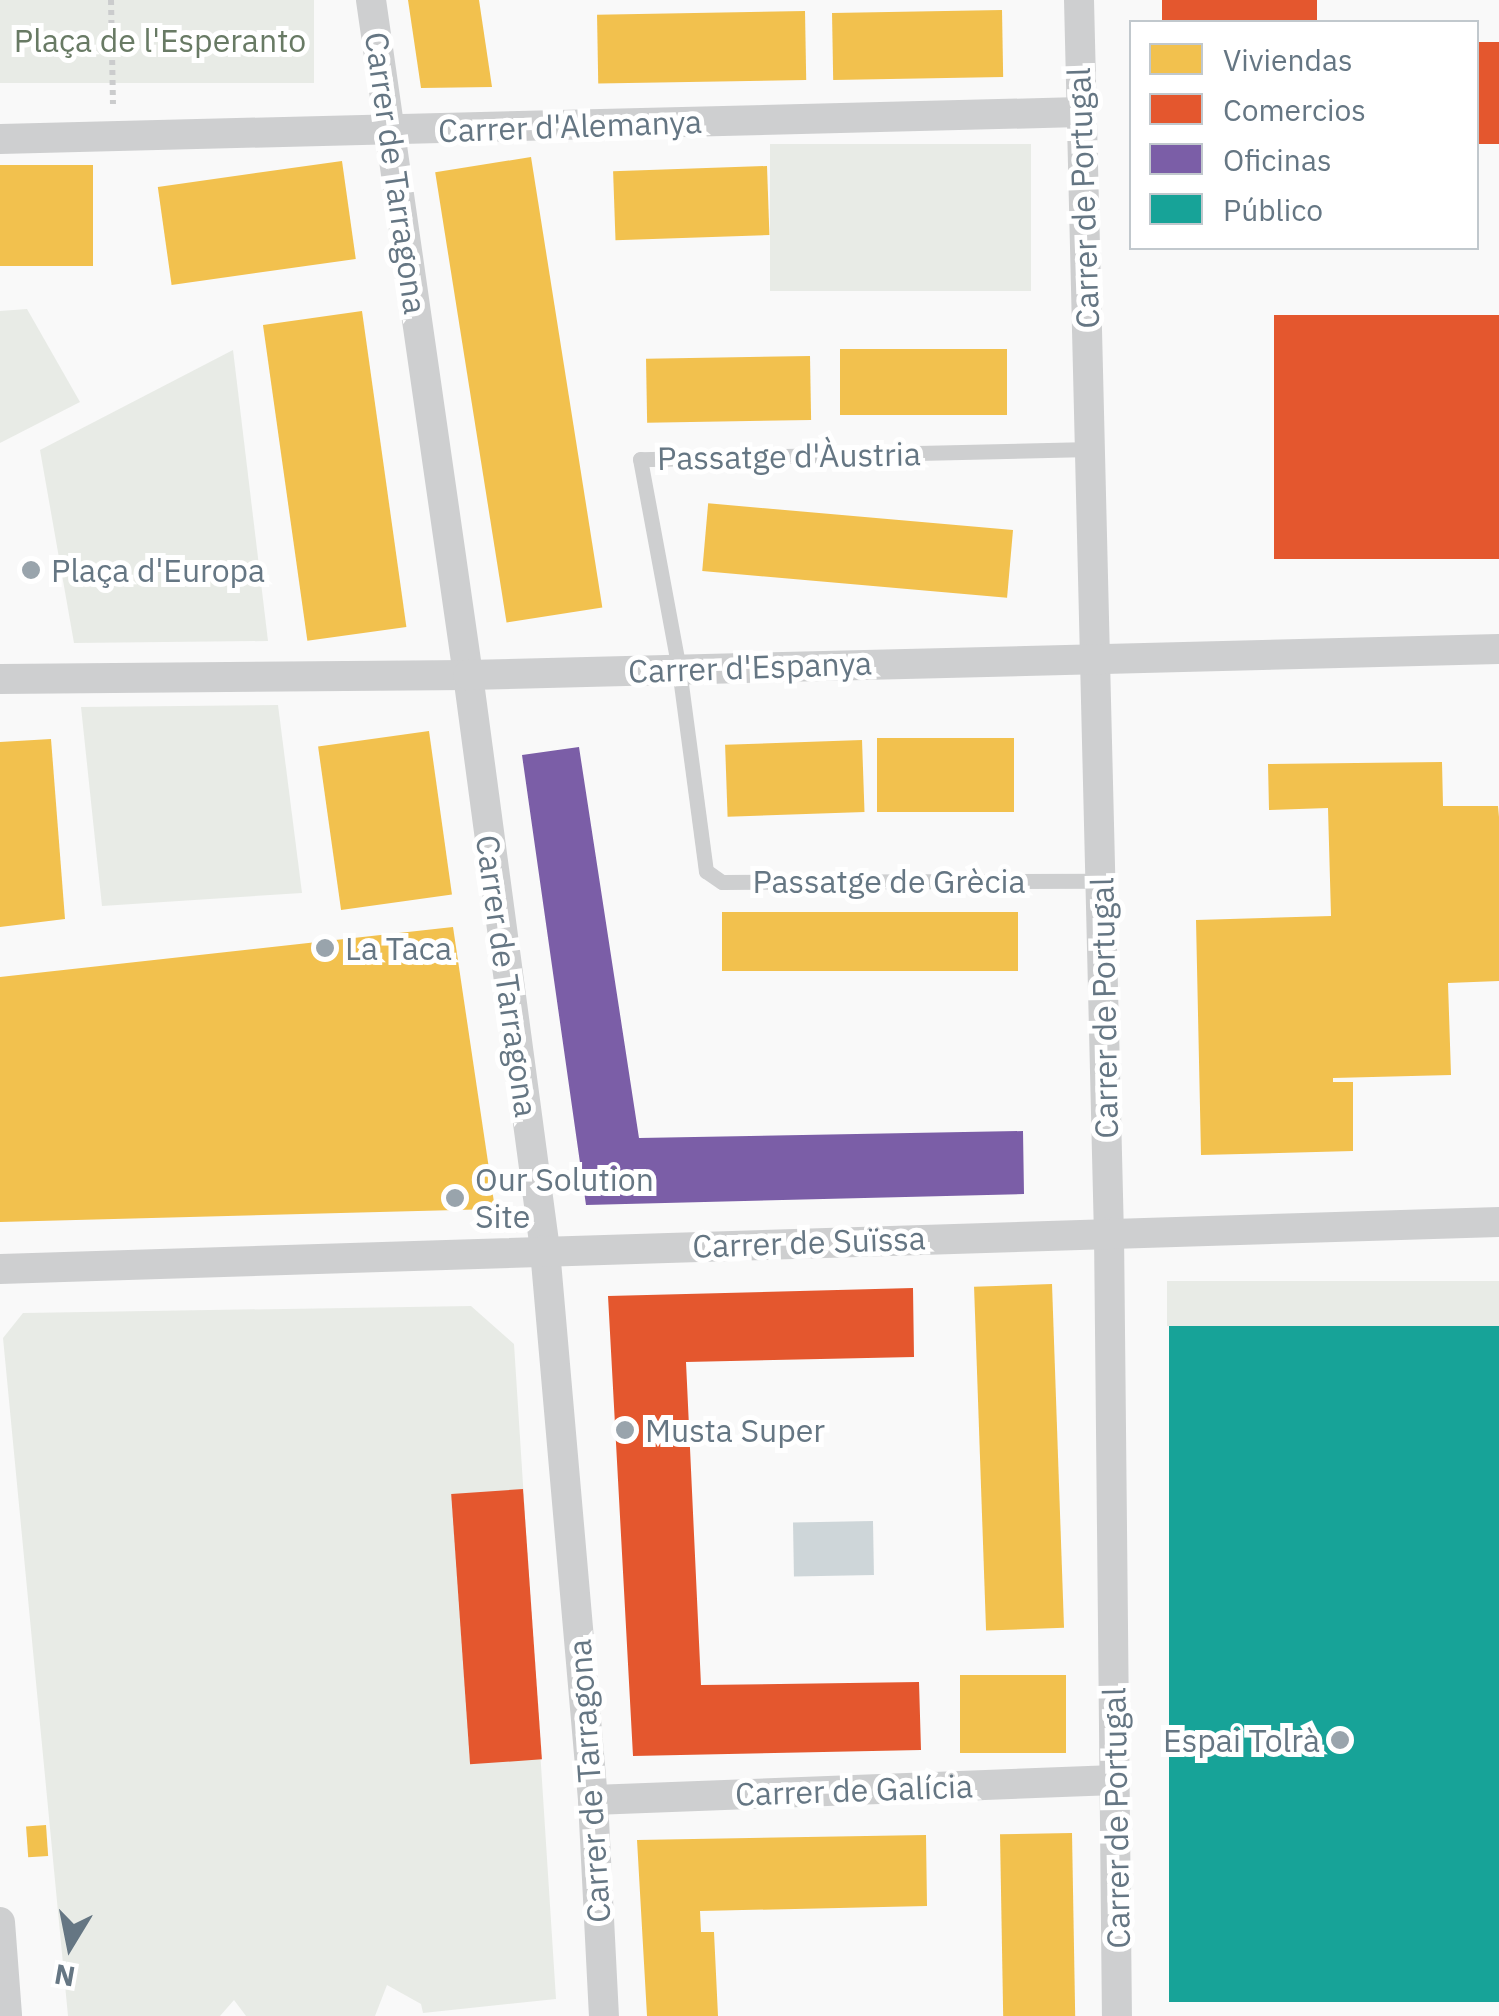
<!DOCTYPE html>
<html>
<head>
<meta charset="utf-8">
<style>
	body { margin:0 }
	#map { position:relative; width:1499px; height:2016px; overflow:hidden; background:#f9f9f9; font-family:"IBM Plex Sans",sans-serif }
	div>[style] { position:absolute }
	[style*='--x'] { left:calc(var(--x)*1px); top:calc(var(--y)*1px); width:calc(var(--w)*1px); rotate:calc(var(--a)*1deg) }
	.green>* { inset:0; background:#e8ebe6; transform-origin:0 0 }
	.water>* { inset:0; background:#ced6d9; transform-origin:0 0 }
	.homes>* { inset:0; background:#f2c14e; transform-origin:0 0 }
	.shops>* { inset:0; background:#e4572e; transform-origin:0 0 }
	.offices>* { inset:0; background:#7b5ea7 }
	.public>* { inset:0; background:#17a398; transform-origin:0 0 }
	.path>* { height:6px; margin-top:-3px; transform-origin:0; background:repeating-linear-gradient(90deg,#cbcccd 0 5px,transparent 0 10px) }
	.lane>* { height:15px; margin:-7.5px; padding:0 7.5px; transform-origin:7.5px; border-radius:7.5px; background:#cecfd0 }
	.street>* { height:30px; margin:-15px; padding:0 15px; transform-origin:15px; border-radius:15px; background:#cecfd0 }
	.dots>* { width:28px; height:28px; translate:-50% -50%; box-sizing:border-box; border:5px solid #fff; border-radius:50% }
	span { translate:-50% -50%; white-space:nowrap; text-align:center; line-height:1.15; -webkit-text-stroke:10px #fff; paint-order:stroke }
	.park-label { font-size:32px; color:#687a64 }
	.street-label { font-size:32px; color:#657683 }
	.poi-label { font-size:32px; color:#657683 }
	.left { translate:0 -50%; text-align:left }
	.right { translate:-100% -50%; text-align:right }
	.legend { position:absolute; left:1129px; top:20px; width:350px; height:230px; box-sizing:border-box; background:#fff; border:2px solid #c1c8cd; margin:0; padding:12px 18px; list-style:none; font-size:30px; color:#657683 }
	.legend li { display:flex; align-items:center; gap:20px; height:50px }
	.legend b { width:50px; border:2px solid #c1c8cd }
	.north { position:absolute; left:20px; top:1896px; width:100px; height:100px; -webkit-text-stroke:8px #fff; paint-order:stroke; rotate:190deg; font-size:28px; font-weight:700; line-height:40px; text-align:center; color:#657683 }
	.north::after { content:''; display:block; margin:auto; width:35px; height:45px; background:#657683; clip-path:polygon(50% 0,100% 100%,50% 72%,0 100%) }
</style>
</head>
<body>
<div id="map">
	<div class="green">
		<div style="left:0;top:0;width:314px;height:83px"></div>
		<div style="left:1031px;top:144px;width:147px;height:261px;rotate:90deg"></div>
		<div style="clip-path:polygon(27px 309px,80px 402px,0 443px,0 311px)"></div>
		<div style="clip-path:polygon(233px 350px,268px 641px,74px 643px,40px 450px)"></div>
		<div style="clip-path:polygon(278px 705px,302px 893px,102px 906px,81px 707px)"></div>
		<div style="left:1499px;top:1281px;width:45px;height:332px;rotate:90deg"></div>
		<div style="clip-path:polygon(471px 1306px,514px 1344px,556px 1999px,423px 2013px,421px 2004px,387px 1985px,375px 2016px,246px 2016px,234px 2000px,220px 2016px,68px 2016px,3px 1338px,23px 1313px)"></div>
	</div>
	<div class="water">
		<div style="left:873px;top:1521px;width:54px;height:80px;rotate:89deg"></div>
	</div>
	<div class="homes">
		<div style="clip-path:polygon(408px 0,479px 0,492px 87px,421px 88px)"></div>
		<div style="left:1002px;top:10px;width:67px;height:170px;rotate:89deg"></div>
		<div style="left:805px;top:11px;width:69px;height:208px;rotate:89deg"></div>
		<div style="left:531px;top:157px;width:456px;height:97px;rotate:81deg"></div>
		<div style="left:342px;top:161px;width:99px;height:186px;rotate:82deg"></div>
		<div style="left:93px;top:165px;width:101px;height:93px;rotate:90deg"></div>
		<div style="left:767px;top:166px;width:69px;height:154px;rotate:88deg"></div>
		<div style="left:362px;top:311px;width:319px;height:100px;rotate:82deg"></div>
		<div style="left:1007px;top:349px;width:66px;height:167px;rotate:90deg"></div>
		<div style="left:810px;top:356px;width:64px;height:164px;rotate:89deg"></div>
		<div style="left:1013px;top:530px;width:68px;height:306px;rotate:95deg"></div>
		<div style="left:429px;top:731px;width:165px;height:112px;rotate:82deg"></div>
		<div style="left:877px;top:738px;width:137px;height:74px"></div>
		<div style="clip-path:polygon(51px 739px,65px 919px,0 927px,0 742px)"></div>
		<div style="left:862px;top:740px;width:72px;height:137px;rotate:88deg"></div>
		<div style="clip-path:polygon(1442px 762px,1443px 806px,1498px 806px,1499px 817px,1499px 981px,1448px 983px,1451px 1075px,1333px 1078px,1333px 1082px,1353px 1082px,1353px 1151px,1201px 1155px,1196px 920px,1331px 916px,1328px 808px,1269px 810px,1268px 764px)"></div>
		<div style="left:1018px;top:912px;width:59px;height:296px;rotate:90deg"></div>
		<div style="clip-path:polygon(453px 927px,495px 1209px,0 1222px,0 977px)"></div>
		<div style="left:1052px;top:1284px;width:344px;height:78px;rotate:88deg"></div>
		<div style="left:960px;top:1675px;width:106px;height:78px"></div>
		<div style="left:46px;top:1825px;width:31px;height:20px;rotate:86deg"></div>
		<div style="left:1072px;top:1833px;width:183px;height:72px;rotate:89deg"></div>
		<div style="clip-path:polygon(926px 1835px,927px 1906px,700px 1911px,701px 1932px,714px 1932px,718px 2016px,647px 2016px,637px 1840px)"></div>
	</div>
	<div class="shops">
		<div style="left:1162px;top:0;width:155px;height:22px"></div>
		<div style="left:1476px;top:42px;width:23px;height:102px"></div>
		<div style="left:1499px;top:315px;width:244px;height:225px;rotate:90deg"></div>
		<div style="clip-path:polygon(913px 1288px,914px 1357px,686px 1362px,701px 1685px,919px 1682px,921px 1750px,633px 1756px,608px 1296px)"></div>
		<div style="left:523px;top:1489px;width:271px;height:72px;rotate:86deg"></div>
	</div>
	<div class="offices">
		<div style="clip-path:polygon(579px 747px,639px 1138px,1023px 1131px,1024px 1194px,586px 1205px,522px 755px)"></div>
	</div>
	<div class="public">
		<div style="left:1499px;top:1326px;width:676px;height:330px;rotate:90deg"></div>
	</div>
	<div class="path">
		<div style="--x:111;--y:0;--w:104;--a:88.9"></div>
	</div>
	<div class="lane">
		<div style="--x:1091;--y:449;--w:451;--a:178.7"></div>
		<div style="--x:640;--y:459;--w:214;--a:79.5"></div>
		<div style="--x:679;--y:669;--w:204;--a:82.4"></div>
		<div style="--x:706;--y:871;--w:19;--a:35"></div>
		<div style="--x:722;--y:882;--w:378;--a:-0.2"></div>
	</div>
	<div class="street">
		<div style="--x:371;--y:0;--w:682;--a:81.82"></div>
		<div style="--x:468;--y:675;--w:580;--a:82.37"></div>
		<div style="--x:545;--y:1250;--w:552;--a:85.01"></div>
		<div style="--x:593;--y:1800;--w:216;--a:87.1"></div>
		<div style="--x:1079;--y:0;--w:1232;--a:88.61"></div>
		<div style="--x:1109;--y:1232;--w:784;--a:89.42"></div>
		<div style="--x:0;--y:139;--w:1080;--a:-1.43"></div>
		<div style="--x:0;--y:679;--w:468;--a:-0.5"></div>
		<div style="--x:468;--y:675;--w:1031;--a:-1.44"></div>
		<div style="--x:0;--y:1269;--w:1500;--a:-1.8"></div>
		<div style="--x:593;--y:1800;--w:522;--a:-2.19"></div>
		<div style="--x:0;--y:1922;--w:94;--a:85.7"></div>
	</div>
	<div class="dots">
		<div style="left:31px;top:570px;background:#99a4ac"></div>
		<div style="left:325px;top:948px;background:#99a4ac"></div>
		<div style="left:455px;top:1198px;background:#99a4ac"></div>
		<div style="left:625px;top:1430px;background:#99a4ac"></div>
		<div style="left:1340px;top:1740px;background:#99a4ac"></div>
	</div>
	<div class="park-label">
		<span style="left:160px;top:40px">Plaça de l'Esperanto</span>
	</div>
	<div class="street-label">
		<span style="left:570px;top:126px;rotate:-2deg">Carrer d'Alemanya</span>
		<span style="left:396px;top:173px;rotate:82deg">Carrer de Tarragona</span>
		<span style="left:1083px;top:198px;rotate:-92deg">Carrer de Portugal</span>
		<span style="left:789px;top:456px;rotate:-1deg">Passatge d'Àustria</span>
		<span style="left:750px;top:667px;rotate:-2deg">Carrer d'Espanya</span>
		<span style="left:889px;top:881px">Passatge de Grècia</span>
		<span style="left:507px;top:976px;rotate:82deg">Carrer de Tarragona</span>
		<span style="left:1104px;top:1008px;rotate:-91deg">Carrer de Portugal</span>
		<span style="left:809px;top:1242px;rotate:-2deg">Carrer de Suïssa</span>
		<span style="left:589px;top:1781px;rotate:-94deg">Carrer de Tarragona</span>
		<span style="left:854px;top:1790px;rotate:-2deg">Carrer de Galícia</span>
		<span style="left:1116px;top:1818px;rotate:-91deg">Carrer de Portugal</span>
	</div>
	<div class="poi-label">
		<span class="left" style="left:51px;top:570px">Plaça d'Europa</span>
		<span class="left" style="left:345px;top:948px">La Taca</span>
		<span class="left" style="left:475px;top:1198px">Our Solution<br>Site</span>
		<span class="left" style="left:645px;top:1430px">Musta Super</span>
		<span class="right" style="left:1320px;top:1740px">Espai Tolrà</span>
	</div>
	<ul class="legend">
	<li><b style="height:28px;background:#f2c14e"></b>Viviendas</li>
	<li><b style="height:28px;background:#e4572e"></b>Comercios</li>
	<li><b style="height:28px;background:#7b5ea7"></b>Oficinas</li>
	<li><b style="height:28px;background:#17a398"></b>Público</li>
	</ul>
	<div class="north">N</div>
</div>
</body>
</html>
